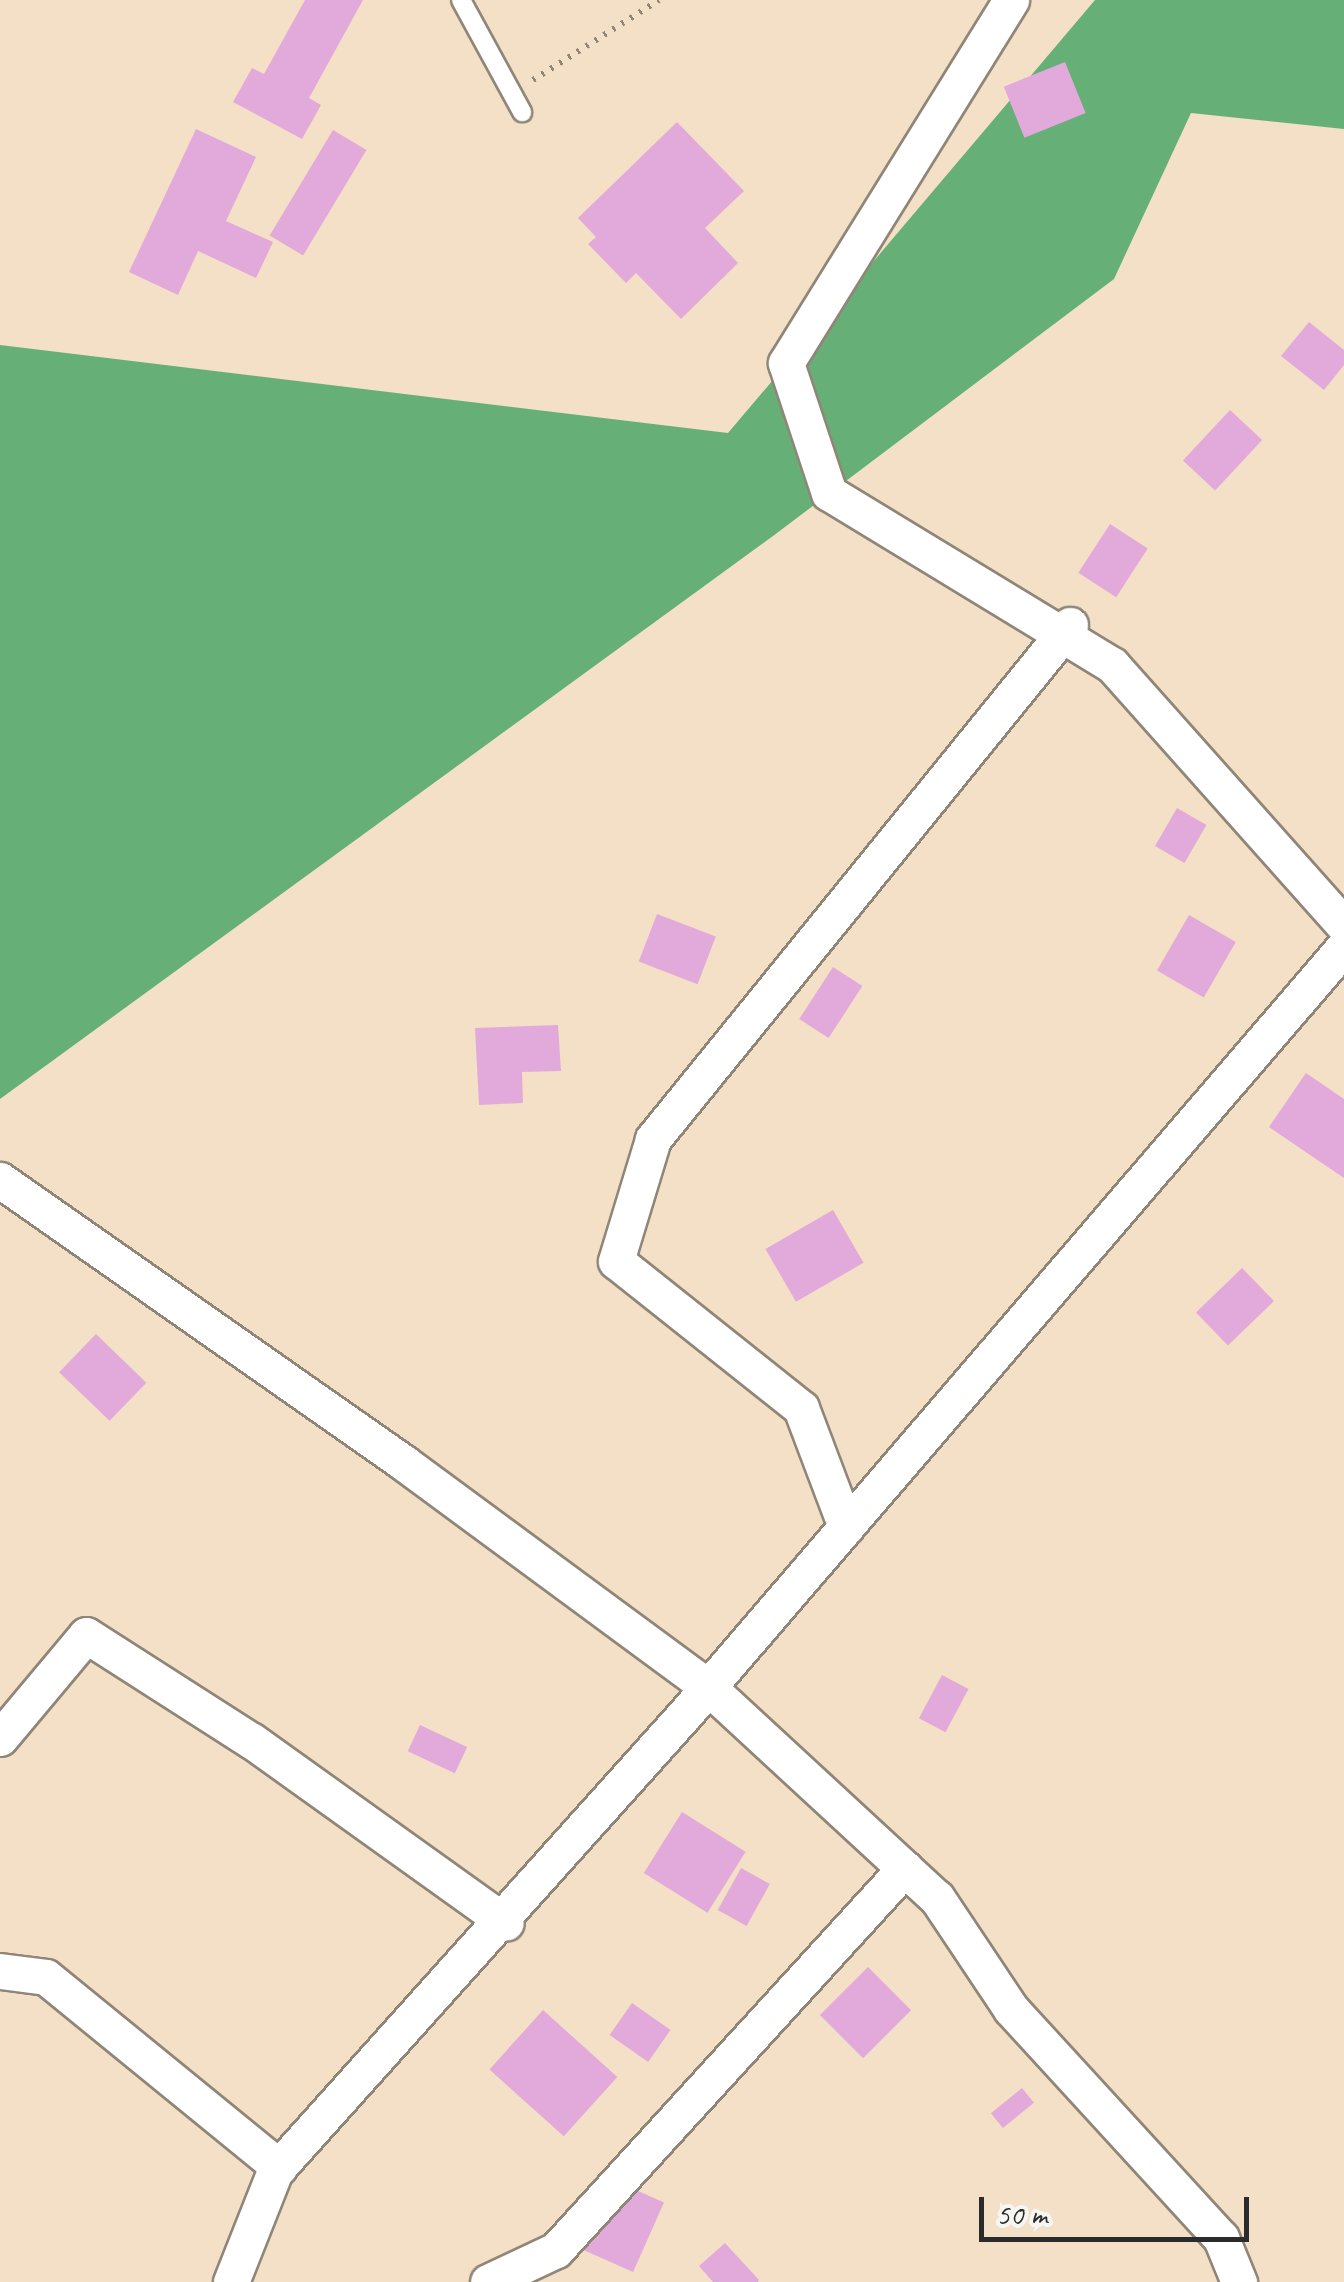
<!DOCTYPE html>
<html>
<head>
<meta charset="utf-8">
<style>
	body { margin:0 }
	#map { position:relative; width:1344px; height:2282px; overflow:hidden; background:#f3e0c6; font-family:Caveat,sans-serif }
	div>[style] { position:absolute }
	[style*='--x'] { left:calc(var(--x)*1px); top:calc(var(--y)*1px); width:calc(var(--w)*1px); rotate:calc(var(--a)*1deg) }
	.forest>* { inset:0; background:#66b078 }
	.building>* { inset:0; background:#e2aada; transform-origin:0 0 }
	.path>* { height:6px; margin-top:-3px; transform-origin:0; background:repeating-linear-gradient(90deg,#8f8678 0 2.5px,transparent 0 10.5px) }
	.roads { filter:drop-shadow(2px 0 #8f8678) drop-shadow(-2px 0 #8f8678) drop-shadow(0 2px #8f8678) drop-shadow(0 -2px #8f8678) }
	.lane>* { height:18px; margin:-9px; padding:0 9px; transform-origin:9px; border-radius:9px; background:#fff }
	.street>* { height:35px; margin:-17.5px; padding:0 17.5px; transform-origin:17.5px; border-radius:17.5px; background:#fff }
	span { translate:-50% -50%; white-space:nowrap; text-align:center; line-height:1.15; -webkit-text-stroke:8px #f6f6f2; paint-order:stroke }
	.scale { position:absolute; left:979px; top:2197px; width:270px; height:45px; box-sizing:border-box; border:5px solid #2b2b2b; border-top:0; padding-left:12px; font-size:30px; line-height:35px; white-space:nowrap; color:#2b2b2b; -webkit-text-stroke:8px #f6f6f2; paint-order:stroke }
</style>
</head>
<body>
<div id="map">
	<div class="forest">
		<div style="clip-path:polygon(1095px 0,1344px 0,1344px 129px,1191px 113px,1114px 279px,773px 536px,0 1099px,0 345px,728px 433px)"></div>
	</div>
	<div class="building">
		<div style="clip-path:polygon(305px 0,363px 0,309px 98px,321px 105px,302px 139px,233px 102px,252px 68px,264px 74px)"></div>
		<div style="left:1065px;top:62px;width:55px;height:66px;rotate:68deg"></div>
		<div style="clip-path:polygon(677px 122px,744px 191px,705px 228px,738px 263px,681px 319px,636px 273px,626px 283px,588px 244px,596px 237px,578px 218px)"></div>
		<div style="clip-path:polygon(196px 129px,256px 157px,226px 221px,273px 242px,256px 278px,198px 251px,178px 295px,129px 272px)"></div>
		<div style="left:333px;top:130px;width:39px;height:123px;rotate:31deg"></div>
		<div style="clip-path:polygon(1309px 322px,1344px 350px,1344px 365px,1324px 390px,1281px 356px)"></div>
		<div style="left:1230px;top:410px;width:44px;height:69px;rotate:43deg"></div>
		<div style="left:1110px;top:524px;width:45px;height:58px;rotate:33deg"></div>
		<div style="left:1177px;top:808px;width:34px;height:44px;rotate:30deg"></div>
		<div style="left:657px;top:914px;width:63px;height:51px;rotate:21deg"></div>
		<div style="left:1189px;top:915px;width:54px;height:64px;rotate:30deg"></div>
		<div style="left:833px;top:967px;width:35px;height:62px;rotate:33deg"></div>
		<div style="clip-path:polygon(558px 1025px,561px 1071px,522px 1072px,523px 1103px,479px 1105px,475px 1028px)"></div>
		<div style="clip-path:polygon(1306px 1073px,1344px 1099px,1344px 1178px,1269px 1127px)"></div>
		<div style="left:833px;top:1210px;width:61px;height:78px;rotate:60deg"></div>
		<div style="left:1242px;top:1268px;width:46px;height:64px;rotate:46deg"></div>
		<div style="left:96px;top:1334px;width:70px;height:53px;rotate:44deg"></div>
		<div style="left:942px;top:1675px;width:30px;height:49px;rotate:28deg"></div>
		<div style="left:420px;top:1725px;width:52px;height:29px;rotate:25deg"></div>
		<div style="left:682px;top:1812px;width:75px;height:72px;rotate:32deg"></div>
		<div style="left:741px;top:1868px;width:33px;height:48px;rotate:29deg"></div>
		<div style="left:868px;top:1967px;width:61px;height:68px;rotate:45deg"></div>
		<div style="left:632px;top:2003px;width:47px;height:39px;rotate:35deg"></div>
		<div style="left:543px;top:2010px;width:100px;height:80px;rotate:42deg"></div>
		<div style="left:1022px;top:2088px;width:19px;height:40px;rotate:51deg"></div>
		<div style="left:611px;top:2179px;width:58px;height:76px;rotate:24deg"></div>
		<div style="clip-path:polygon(725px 2243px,759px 2280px,758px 2282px,713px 2282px,699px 2266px)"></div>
	</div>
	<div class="path">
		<div style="--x:533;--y:80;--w:149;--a:-32.4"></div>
	</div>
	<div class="roads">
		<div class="lane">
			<div style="--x:461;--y:0;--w:128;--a:61.4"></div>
		</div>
		<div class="street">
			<div style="--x:1011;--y:0;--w:427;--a:121.8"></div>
			<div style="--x:786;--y:363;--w:137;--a:71.7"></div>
			<div style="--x:829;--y:493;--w:331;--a:31.3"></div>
			<div style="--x:1112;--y:665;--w:348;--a:48.3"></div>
			<div style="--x:0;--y:1180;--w:493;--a:35"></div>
			<div style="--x:404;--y:1463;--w:378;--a:36.4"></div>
			<div style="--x:708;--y:1687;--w:311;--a:42.7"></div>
			<div style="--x:937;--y:1898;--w:133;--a:56.3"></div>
			<div style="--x:1011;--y:2009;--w:311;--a:47.5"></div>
			<div style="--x:1221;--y:2238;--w:48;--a:67.8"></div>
			<div style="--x:846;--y:1527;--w:127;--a:-110.7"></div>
			<div style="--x:801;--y:1408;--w:236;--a:-141.5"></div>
			<div style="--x:616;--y:1261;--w:127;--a:-73.1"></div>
			<div style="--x:653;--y:1139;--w:662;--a:-50.95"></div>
			<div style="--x:0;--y:1738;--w:134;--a:-50.1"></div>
			<div style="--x:86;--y:1635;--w:197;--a:32.6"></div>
			<div style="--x:252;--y:1741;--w:312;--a:35.6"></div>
			<div style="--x:0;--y:1971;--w:46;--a:7.4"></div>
			<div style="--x:46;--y:1977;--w:301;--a:39.2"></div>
			<div style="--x:231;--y:2282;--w:119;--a:-68.4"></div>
			<div style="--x:275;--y:2171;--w:615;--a:-48.1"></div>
			<div style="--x:686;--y:1713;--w:1010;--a:-49.34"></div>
			<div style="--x:488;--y:2282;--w:75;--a:-25.2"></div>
			<div style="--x:556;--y:2250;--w:517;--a:-47.58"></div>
		</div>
	</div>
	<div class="scale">50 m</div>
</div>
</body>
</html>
